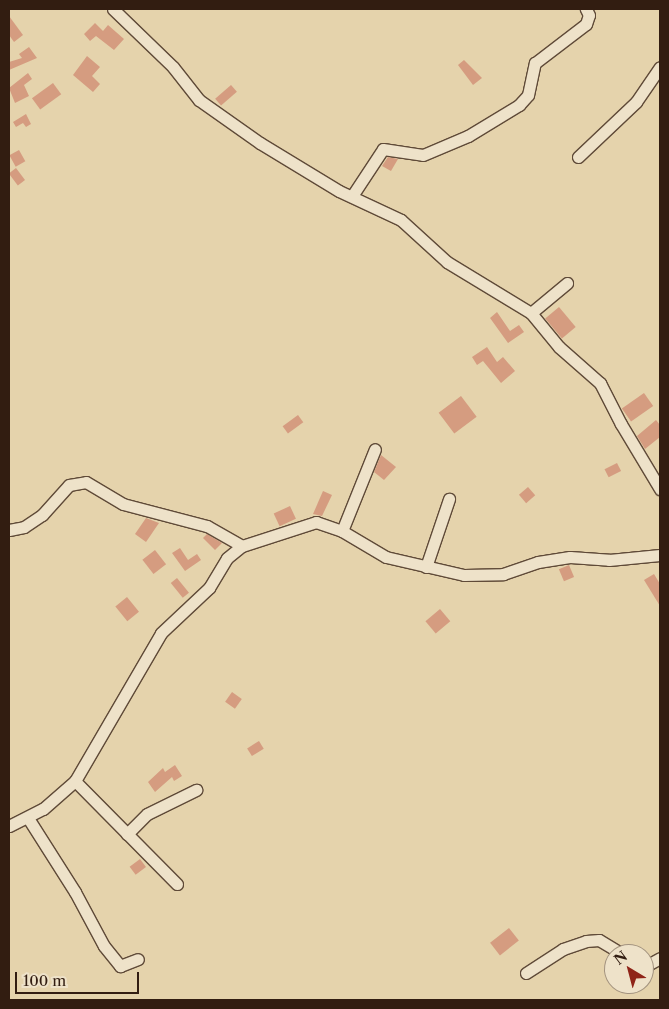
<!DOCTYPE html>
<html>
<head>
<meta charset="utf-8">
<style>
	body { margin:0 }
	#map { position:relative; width:669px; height:1009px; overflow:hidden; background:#e5d3ac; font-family:"Libre Caslon Text",serif }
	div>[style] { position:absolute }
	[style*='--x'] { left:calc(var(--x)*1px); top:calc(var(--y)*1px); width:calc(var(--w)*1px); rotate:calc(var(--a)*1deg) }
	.building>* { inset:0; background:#d59c80; transform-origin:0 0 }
	.roads { filter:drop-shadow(1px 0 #5f4a38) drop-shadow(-1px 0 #5f4a38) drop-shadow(0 1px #5f4a38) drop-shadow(0 -1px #5f4a38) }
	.minor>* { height:11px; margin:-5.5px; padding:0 5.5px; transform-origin:5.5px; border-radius:5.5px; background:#eee2c9 }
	span { translate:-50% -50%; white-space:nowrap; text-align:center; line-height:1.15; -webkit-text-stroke:4px #eee2c9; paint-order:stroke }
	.frame { position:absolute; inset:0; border:10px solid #321d11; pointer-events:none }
	.north { position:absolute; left:604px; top:944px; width:50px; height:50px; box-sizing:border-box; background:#eee2c9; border:1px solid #a3937f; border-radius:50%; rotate:323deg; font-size:14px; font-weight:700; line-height:20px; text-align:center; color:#321d11 }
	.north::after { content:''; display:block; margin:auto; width:18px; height:22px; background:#8f2418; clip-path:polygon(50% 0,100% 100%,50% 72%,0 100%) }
	.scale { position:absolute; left:15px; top:972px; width:124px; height:22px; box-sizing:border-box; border:2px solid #321d11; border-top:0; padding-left:6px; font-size:15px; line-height:18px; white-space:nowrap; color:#321d11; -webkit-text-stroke:4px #eee2c9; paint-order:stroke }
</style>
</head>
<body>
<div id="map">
	<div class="building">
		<div style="clip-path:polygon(9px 16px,23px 35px,14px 42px,9px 35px)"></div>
		<div style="clip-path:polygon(95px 23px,103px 31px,108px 25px,124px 39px,114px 50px,96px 36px,90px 41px,84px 34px)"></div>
		<div style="clip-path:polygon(29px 47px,37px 58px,9px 70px,9px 62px,22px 58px,19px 54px)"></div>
		<div style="clip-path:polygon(87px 56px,100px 67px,92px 76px,100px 84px,93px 92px,73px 75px)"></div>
		<div style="clip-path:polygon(464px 60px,482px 78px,473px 85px,458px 65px)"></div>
		<div style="clip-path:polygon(28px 73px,32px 79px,24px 85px,29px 96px,15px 103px,9px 88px)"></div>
		<div style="left:53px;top:83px;width:14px;height:26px;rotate:54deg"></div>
		<div style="left:231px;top:85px;width:9px;height:21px;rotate:49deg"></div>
		<div style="clip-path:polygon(26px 114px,31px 124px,26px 127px,23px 123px,16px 127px,13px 122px)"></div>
		<div style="left:19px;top:150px;width:13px;height:11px;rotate:61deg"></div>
		<div style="clip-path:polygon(388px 157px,398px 159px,391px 171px,382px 166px)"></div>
		<div style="left:16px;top:168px;width:15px;height:9px;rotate:53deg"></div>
		<div style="left:559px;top:307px;width:26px;height:18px;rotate:50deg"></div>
		<div style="clip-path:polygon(497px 312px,510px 331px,519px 325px,524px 332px,508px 343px,490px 318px)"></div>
		<div style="clip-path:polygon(487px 347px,497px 362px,503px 357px,515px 371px,501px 383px,483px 361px,477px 365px,472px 357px)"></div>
		<div style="left:644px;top:393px;width:16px;height:27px;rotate:55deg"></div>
		<div style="left:461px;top:396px;width:26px;height:28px;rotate:53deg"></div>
		<div style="left:298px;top:415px;width:9px;height:19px;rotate:54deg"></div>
		<div style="clip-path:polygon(656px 420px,660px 425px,660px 437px,645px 449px,637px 436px)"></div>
		<div style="clip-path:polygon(381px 455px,396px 467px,384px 480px,374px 472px)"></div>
		<div style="left:617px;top:463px;width:9px;height:14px;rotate:63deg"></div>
		<div style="left:528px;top:487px;width:11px;height:12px;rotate:49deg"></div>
		<div style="clip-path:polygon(323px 491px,332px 495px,322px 516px,313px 514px)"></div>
		<div style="left:290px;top:506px;width:14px;height:18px;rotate:65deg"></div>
		<div style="clip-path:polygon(146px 518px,159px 523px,146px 542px,135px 534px)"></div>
		<div style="clip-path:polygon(207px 534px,222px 543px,215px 550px,203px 538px)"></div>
		<div style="clip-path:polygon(180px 548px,188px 560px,197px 554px,201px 560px,185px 571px,172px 553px)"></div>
		<div style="left:155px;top:550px;width:18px;height:16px;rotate:52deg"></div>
		<div style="left:569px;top:565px;width:13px;height:11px;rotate:67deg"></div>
		<div style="clip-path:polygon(654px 574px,660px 584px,660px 606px,644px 580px)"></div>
		<div style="left:177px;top:578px;width:19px;height:8px;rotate:51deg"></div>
		<div style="left:127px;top:597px;width:19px;height:15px;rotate:51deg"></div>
		<div style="left:440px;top:609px;width:16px;height:19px;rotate:50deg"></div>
		<div style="left:232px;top:692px;width:12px;height:12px;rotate:35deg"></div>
		<div style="left:259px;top:741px;width:9px;height:14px;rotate:58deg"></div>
		<div style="clip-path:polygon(175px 765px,182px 776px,174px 781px,172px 777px,155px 792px,148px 782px,163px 768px,165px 772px)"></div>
		<div style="left:140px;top:859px;width:10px;height:13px;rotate:53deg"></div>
		<div style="left:509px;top:928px;width:16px;height:24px;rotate:52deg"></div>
	</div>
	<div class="roads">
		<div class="minor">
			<div style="--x:113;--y:9;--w:83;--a:44"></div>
			<div style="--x:173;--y:67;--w:42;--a:51.8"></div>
			<div style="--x:199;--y:100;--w:75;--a:35.2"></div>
			<div style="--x:260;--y:143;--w:92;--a:31.3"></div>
			<div style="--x:339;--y:191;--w:68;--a:25.1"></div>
			<div style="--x:401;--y:220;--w:62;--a:42.4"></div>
			<div style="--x:447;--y:262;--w:98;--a:31.3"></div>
			<div style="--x:531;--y:313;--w:44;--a:50.5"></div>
			<div style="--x:559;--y:347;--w:55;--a:41.3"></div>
			<div style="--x:600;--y:383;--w:46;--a:62.9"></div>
			<div style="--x:621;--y:424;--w:76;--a:59"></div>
			<div style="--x:578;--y:157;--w:80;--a:-43.5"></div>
			<div style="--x:636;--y:102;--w:42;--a:-55.6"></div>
			<div style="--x:352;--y:196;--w:56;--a:-56.6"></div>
			<div style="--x:383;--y:149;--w:40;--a:8.5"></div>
			<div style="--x:423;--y:155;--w:49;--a:-22.9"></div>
			<div style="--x:468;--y:136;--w:60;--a:-31.3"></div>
			<div style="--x:519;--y:105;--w:13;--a:-48"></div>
			<div style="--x:528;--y:95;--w:33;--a:-78"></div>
			<div style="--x:535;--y:63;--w:64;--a:-37.4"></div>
			<div style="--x:586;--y:24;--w:9;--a:-72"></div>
			<div style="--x:589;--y:15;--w:7;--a:-117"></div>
			<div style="--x:531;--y:313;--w:47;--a:-39.8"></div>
			<div style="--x:9;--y:530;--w:15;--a:-11"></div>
			<div style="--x:24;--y:527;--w:22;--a:-34"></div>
			<div style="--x:42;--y:515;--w:40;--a:-48"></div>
			<div style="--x:69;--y:485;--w:17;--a:-10"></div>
			<div style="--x:86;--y:482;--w:43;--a:30.7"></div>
			<div style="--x:123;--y:504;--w:87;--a:14.7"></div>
			<div style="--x:207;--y:526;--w:40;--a:29.7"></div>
			<div style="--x:342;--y:531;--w:88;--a:-68.1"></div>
			<div style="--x:426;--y:567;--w:72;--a:-71.3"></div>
			<div style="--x:75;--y:781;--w:145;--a:45.3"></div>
			<div style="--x:28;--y:818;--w:88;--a:57.6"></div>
			<div style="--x:75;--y:892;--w:61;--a:61.8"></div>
			<div style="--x:104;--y:946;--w:26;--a:51"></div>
			<div style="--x:120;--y:966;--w:19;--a:-21"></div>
			<div style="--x:9;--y:826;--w:38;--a:-27"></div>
			<div style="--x:43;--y:809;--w:43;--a:-41.2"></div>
			<div style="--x:75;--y:781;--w:171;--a:-59.8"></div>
			<div style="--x:161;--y:633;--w:66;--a:-43.2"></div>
			<div style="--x:209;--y:588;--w:35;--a:-59"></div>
			<div style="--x:227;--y:558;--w:19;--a:-39"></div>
			<div style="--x:242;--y:546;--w:78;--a:-18"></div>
			<div style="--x:316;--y:522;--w:28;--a:19"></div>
			<div style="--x:342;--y:531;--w:51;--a:30.6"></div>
			<div style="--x:386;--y:557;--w:80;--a:13"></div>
			<div style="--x:464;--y:575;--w:39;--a:-1"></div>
			<div style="--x:503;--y:574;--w:37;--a:-19"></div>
			<div style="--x:538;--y:562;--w:32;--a:-9"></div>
			<div style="--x:570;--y:557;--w:39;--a:4"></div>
			<div style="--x:609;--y:560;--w:51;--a:-5.6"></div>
			<div style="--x:127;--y:834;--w:28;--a:-45"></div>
			<div style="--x:147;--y:814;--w:55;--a:-26.1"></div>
			<div style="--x:644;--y:967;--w:18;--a:-29"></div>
			<div style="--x:526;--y:973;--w:44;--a:-33"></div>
			<div style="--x:563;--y:949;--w:24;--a:-19"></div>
			<div style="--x:586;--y:941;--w:13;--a:-4"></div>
			<div style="--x:599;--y:940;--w:27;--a:31"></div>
		</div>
	</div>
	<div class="frame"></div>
	<div class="north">N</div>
	<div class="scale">100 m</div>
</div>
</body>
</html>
